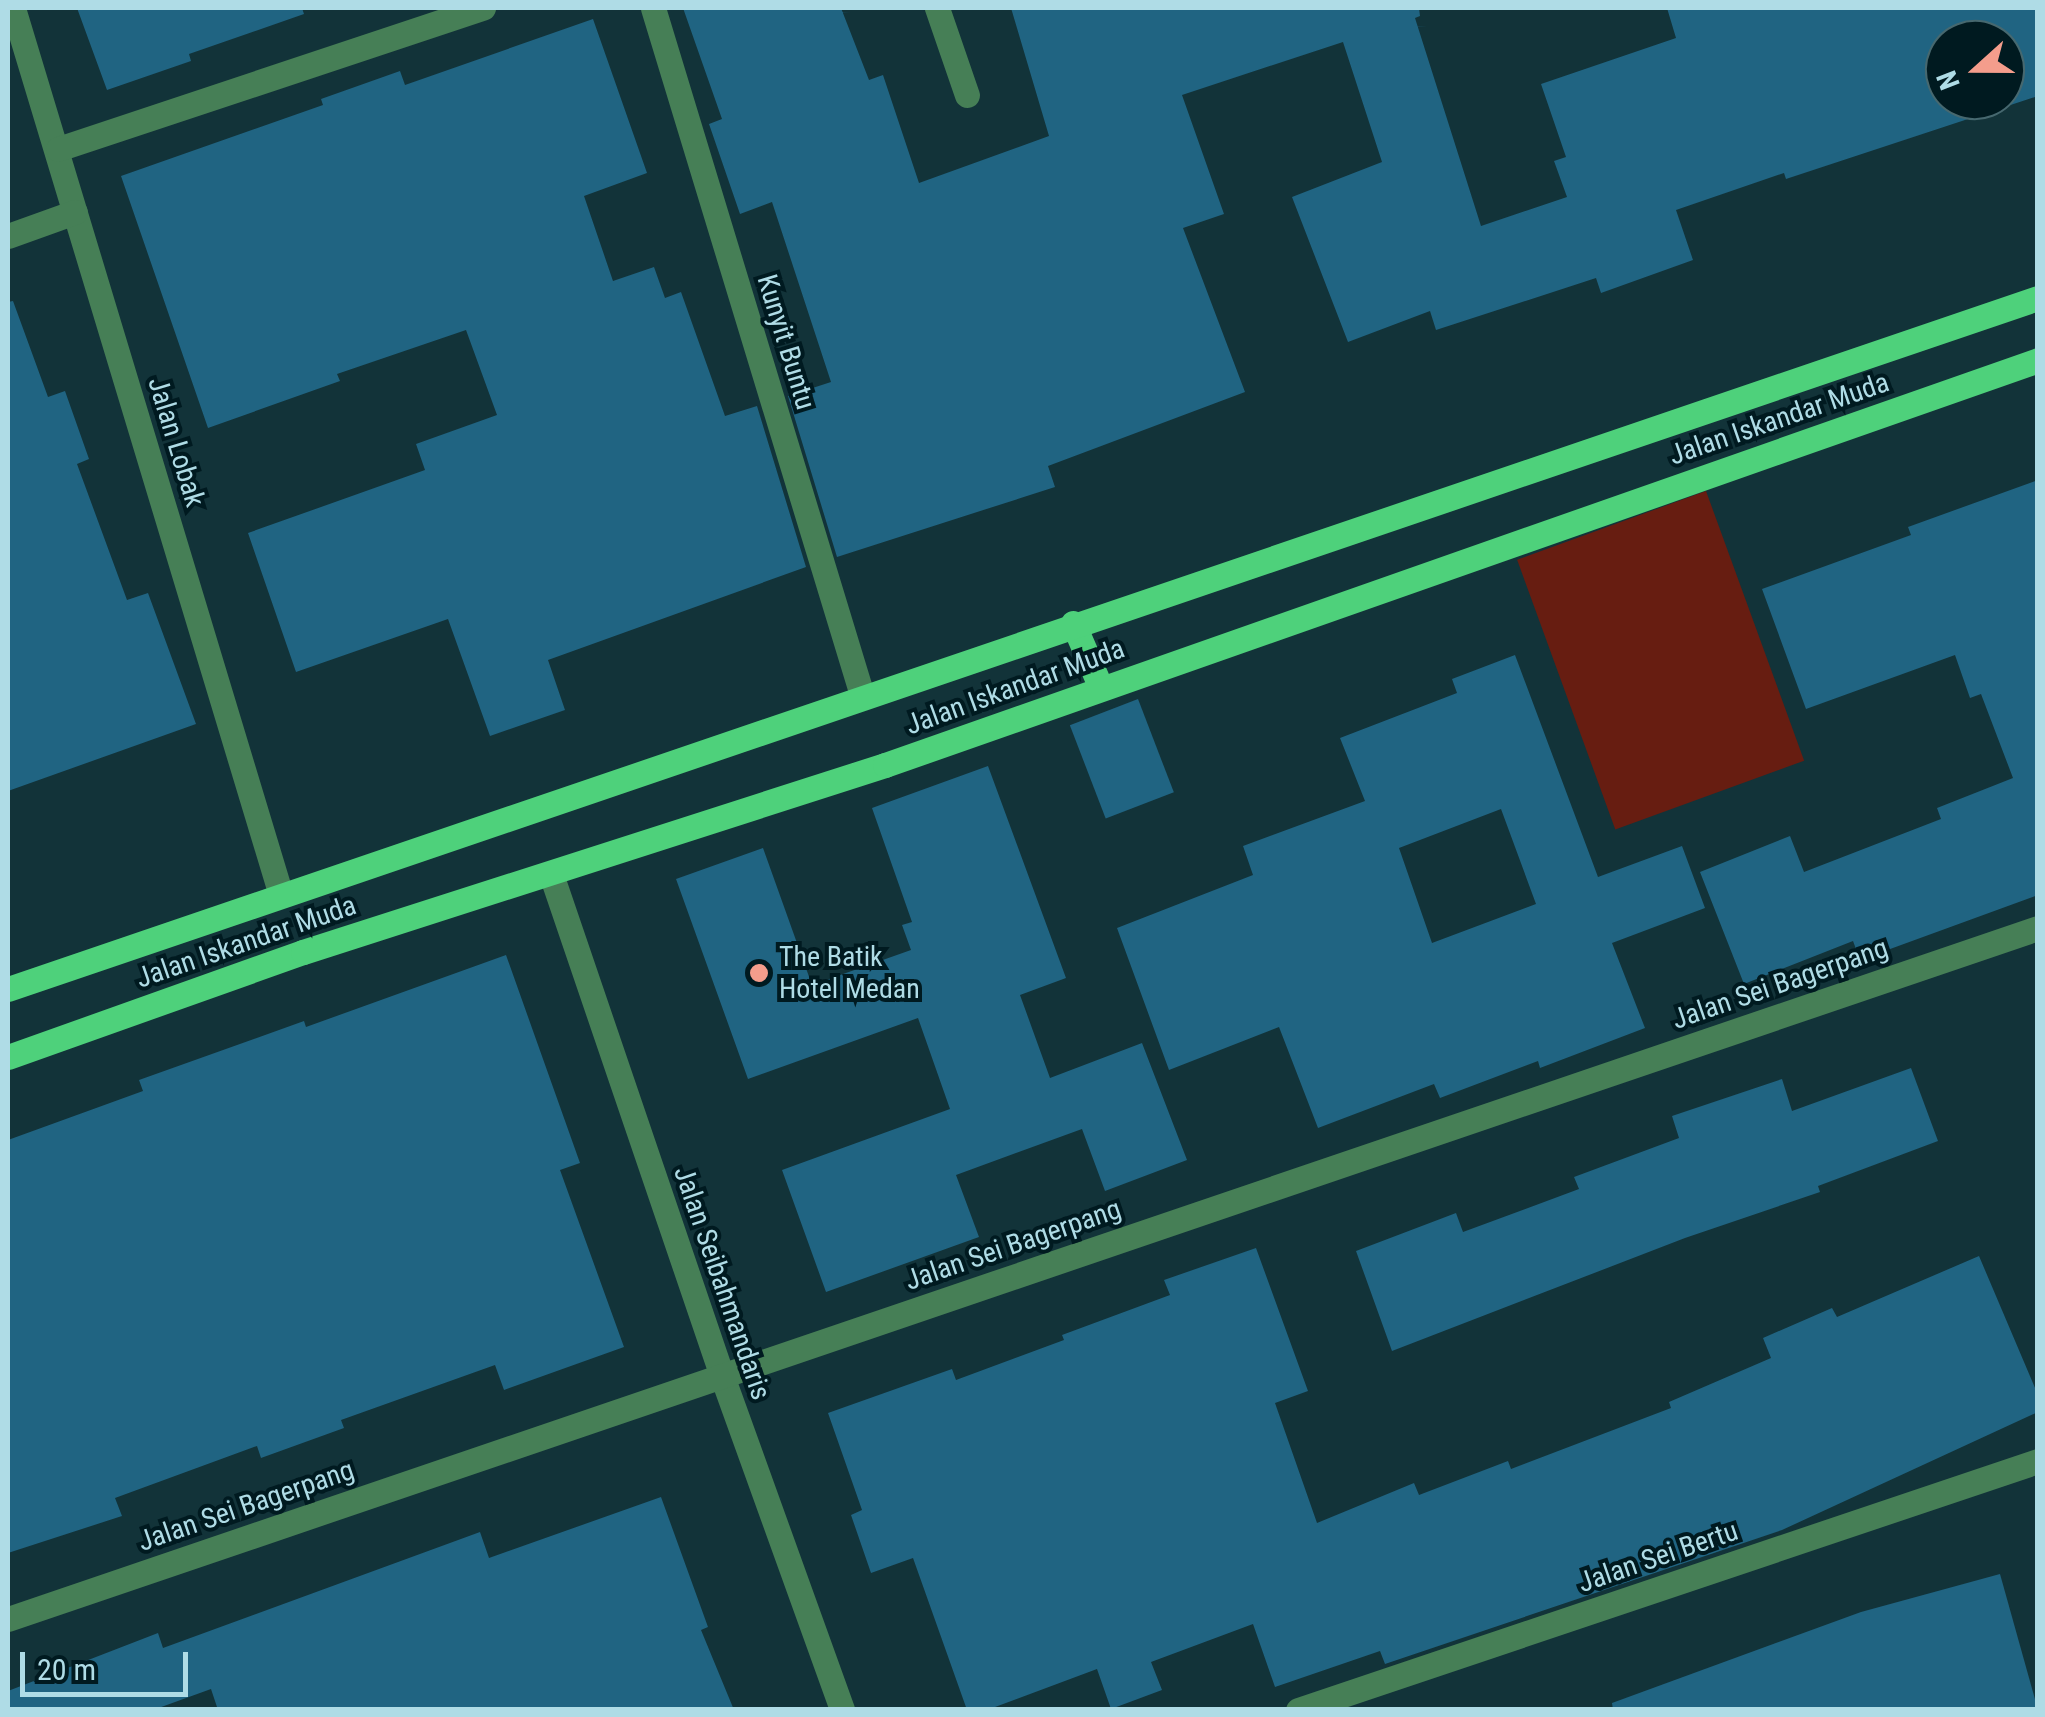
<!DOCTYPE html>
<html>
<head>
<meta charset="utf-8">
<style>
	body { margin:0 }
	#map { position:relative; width:2045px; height:1717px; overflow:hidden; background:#123339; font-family:"Roboto Condensed",sans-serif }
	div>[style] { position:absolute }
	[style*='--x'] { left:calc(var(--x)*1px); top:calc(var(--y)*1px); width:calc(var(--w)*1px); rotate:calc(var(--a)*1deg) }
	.green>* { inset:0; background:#671d11; transform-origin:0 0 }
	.building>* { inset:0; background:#206482; transform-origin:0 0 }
	.minor>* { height:25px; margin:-12.5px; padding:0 12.5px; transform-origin:12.5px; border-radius:12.5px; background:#467f56 }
	.major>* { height:25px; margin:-12.5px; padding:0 12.5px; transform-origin:12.5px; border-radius:12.5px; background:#4ed17b }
	.dots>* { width:28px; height:28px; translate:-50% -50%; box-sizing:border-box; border:5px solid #001a20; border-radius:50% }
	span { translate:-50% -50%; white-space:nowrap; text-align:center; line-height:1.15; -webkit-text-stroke:8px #001a20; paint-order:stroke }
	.street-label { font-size:28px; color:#afdce6 }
	.poi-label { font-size:28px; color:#afdce6 }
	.left { translate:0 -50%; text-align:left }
	.frame { position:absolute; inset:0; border:10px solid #afdce6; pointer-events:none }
	.north { position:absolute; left:1925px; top:20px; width:100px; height:100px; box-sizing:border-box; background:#001a20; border:2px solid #46686f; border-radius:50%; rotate:249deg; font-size:28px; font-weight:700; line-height:40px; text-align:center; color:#afdce6 }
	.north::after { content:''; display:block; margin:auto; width:35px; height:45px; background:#f49d8c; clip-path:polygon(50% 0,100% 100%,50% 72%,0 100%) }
	.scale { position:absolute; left:20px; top:1652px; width:168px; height:45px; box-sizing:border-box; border:5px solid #afdce6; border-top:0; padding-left:12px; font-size:30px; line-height:35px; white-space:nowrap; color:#afdce6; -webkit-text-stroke:8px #001a20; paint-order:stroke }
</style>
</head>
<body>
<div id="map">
	<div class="green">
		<div style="left:1706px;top:491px;width:287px;height:201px;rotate:70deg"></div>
	</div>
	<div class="building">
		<div style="clip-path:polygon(77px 8px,302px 8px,304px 14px,189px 54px,191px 61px,107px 90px)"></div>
		<div style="clip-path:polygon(evenodd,683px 8px,841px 8px,869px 80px,883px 75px,919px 183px,1049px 136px,1011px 8px,1419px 8px,1420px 16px,1415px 18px,1481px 226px,1567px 197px,1554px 161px,1566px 157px,1541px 84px,1676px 38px,1667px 8px,2038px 8px,2038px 96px,1786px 179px,1784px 173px,1676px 210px,1693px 260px,1601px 293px,1596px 278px,1436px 330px,1430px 311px,1348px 342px,1292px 197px,1382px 162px,1343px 42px,1182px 95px,1224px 214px,1183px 228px,1245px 392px,1048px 466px,1055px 487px,837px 557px,788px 396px,831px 382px,772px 202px,740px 214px,709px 124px,722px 119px,683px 8px,1945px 40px,2005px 40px,2005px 100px,1945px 100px,1945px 40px)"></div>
		<div style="clip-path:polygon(593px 19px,647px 173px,584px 196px,613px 281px,654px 267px,665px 298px,681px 292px,725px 416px,757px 406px,806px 567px,548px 660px,565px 710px,490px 736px,448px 619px,296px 672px,248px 533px,425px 470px,416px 444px,497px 415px,466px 330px,337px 374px,340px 381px,208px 428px,121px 176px,323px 105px,321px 99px,400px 71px,405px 85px)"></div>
		<div style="clip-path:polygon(13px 301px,48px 397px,65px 391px,89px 459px,77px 464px,127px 600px,148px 593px,196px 724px,8px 791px,8px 302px)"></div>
		<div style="clip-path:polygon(2038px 480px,2038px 895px,1860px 960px,1853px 941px,1744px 984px,1700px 872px,1790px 836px,1804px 872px,1941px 819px,1937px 808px,2013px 778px,1981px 694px,1970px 698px,1955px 655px,1806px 709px,1762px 589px,1911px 535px,1908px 527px)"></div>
		<div style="clip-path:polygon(evenodd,1515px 655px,1598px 877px,1682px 846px,1705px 908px,1612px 943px,1645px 1028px,1540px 1068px,1538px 1061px,1440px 1098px,1434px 1084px,1318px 1128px,1279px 1027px,1169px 1070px,1117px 928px,1253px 875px,1243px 846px,1365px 801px,1340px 738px,1457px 693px,1452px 679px,1515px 655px,1501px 809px,1536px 904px,1432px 943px,1399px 848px,1501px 809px)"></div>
		<div style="left:1138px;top:699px;width:100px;height:73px;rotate:69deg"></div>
		<div style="clip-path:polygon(988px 766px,1066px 978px,1020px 995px,1050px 1078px,1142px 1043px,1187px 1160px,1105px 1191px,1082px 1129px,956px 1175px,979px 1237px,826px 1292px,782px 1170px,950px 1109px,918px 1018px,748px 1079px,676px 879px,763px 848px,812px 985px,911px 950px,902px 925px,912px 922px,872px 808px)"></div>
		<div style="clip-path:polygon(506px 955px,580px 1163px,560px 1170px,624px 1347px,504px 1390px,495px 1365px,341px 1420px,344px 1428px,261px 1458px,257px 1446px,115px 1498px,122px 1516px,8px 1553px,8px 1140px,143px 1091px,139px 1080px,304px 1021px,306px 1027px)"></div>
		<div style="clip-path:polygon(1911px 1068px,1938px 1141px,1818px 1186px,1820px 1192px,1685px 1238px,1392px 1351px,1356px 1251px,1456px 1213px,1463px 1232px,1579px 1189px,1574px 1177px,1679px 1138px,1672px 1116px,1782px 1079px,1792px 1111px)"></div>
		<div style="clip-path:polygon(1256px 1248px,1308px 1391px,1275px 1403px,1317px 1523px,1414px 1483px,1419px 1495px,1508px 1461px,1511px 1469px,1671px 1408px,1669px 1402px,1771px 1358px,1763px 1338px,1832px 1308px,1837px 1317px,1979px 1256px,2038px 1395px,2038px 1412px,1782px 1530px,1385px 1664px,1380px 1651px,1275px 1687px,1253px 1624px,1151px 1662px,1162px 1690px,1111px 1709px,1097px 1669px,987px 1710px,967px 1710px,913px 1558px,871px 1573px,851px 1515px,862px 1510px,828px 1413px,952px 1369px,956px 1380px,1064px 1340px,1062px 1335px,1170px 1295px,1164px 1280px)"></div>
		<div style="clip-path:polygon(661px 1497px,708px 1627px,701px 1630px,734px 1710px,218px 1710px,211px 1689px,153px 1710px,8px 1710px,8px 1691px,158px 1633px,163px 1648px,480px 1532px,489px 1558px)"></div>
		<div style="clip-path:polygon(2000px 1574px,2038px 1710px,1613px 1710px,1612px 1703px,1861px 1612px)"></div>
	</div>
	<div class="minor">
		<div style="--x:13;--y:8;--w:927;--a:73.19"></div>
		<div style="--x:653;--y:8;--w:718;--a:73.08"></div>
		<div style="--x:937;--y:8;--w:92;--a:71"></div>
		<div style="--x:58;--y:149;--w:448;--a:-18.4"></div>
		<div style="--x:8;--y:236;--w:71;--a:-19.7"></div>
		<div style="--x:551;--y:874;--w:530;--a:71.19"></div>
		<div style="--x:722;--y:1376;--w:355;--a:70.2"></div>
		<div style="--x:8;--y:1619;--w:2144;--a:-18.8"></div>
		<div style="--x:1298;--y:1710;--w:781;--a:-18.6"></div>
	</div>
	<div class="major">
		<div style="--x:1073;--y:623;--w:71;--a:66.7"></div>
		<div style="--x:8;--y:989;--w:2144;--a:-18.8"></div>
		<div style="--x:8;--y:1057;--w:313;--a:-19.6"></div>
		<div style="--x:303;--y:952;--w:611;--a:-17.81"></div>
		<div style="--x:885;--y:765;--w:1222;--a:-19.35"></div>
	</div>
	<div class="dots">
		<div style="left:759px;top:973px;background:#f49d8c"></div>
	</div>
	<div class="street-label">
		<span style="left:786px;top:342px;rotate:73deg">Kunyit Buntu</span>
		<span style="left:1779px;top:419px;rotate:-19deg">Jalan Iskandar Muda</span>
		<span style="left:176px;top:442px;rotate:73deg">Jalan Lobak</span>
		<span style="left:1015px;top:687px;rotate:-20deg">Jalan Iskandar Muda</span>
		<span style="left:246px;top:942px;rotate:-19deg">Jalan Iskandar Muda</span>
		<span style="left:1780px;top:984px;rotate:-19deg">Jalan Sei Bagerpang</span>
		<span style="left:1013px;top:1245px;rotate:-19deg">Jalan Sei Bagerpang</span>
		<span style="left:722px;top:1283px;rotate:71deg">Jalan Seibahmandaris</span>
		<span style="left:246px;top:1506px;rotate:-19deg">Jalan Sei Bagerpang</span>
		<span style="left:1658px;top:1557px;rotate:-19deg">Jalan Sei Bertu</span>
	</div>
	<div class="poi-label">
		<span class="left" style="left:779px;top:973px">The Batik<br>Hotel Medan</span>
	</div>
	<div class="frame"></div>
	<div class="north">N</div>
	<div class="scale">20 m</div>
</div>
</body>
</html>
